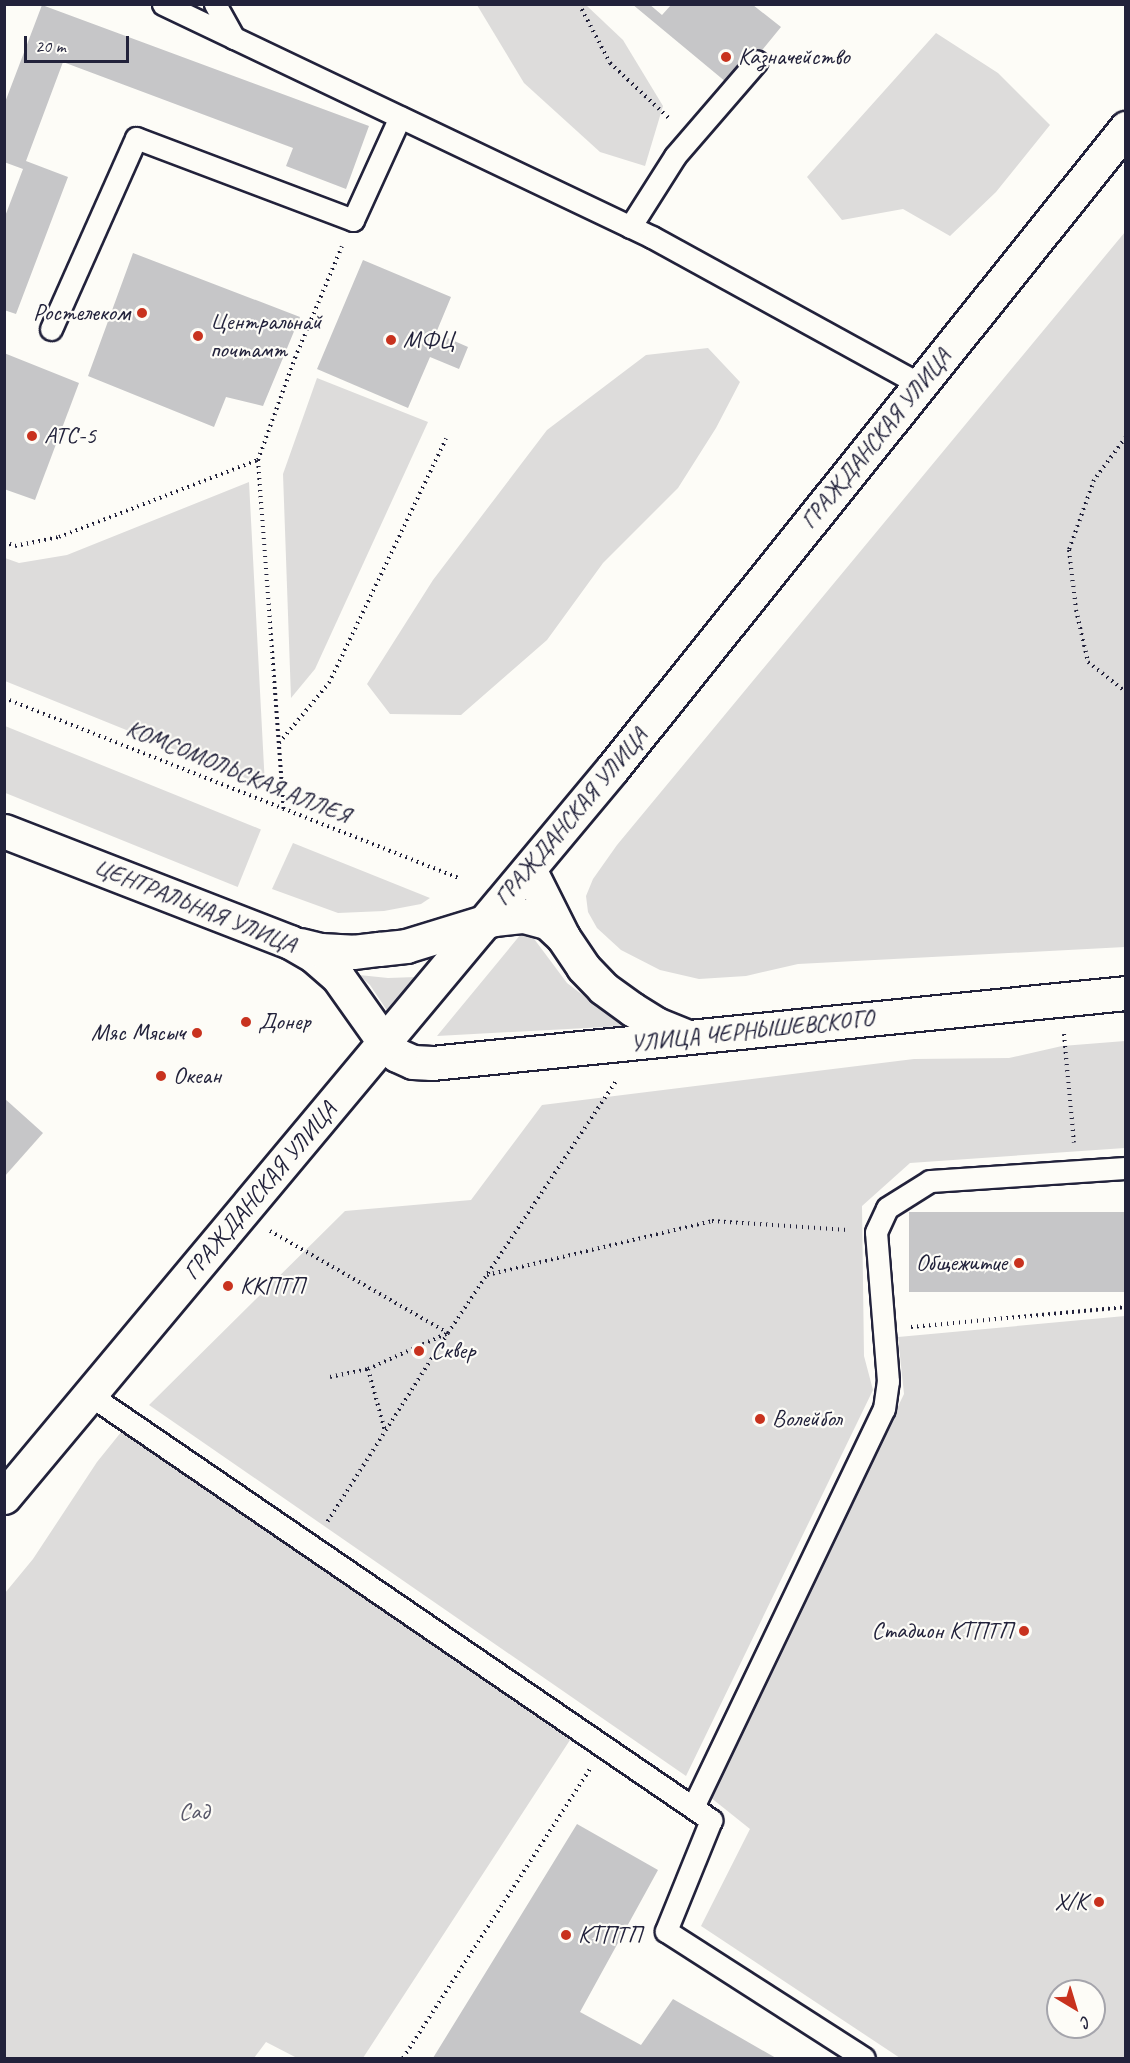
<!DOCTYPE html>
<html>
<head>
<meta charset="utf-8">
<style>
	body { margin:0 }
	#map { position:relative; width:1130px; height:2063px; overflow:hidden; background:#fdfcf7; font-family:Caveat,sans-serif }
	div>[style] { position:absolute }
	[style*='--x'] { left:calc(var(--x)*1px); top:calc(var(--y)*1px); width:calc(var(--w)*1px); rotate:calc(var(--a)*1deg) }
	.green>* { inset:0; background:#dddcdb; transform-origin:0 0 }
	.building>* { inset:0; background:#c6c6c8; transform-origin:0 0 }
	.path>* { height:4px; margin-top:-2px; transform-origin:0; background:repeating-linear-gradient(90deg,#22223b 0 1.5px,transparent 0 6px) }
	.roads { filter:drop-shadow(2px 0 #22223b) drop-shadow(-2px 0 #22223b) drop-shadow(0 2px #22223b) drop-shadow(0 -2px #22223b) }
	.service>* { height:21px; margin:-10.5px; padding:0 10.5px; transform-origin:10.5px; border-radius:10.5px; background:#fdfcf7 }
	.tertiary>* { height:33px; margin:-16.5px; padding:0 16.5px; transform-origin:16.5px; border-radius:16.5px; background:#fdfcf7 }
	.secondary>* { height:33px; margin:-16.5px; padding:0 16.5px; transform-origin:16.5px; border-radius:16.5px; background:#fdfcf7 }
	.dots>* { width:16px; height:16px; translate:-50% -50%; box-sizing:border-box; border:3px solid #fdfcf7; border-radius:50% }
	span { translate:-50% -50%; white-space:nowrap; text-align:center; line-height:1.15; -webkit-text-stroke:4.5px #fdfcf7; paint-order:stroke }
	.poi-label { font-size:24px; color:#22223b }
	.left { translate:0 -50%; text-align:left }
	.right { translate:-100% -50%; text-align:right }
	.street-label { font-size:24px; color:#22223b }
	.park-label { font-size:24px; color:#5a5a6b }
	.frame { position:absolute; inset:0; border:6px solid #22223b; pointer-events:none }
	.north { position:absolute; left:1046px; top:1979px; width:60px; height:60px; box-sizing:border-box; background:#fdfcf7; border:2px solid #a5a5ac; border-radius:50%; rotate:142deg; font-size:16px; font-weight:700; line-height:24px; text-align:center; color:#22223b }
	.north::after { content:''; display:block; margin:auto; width:21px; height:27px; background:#c8321e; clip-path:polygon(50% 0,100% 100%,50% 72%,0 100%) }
	.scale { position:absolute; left:24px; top:36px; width:105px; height:27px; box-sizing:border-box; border:3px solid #22223b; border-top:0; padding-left:8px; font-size:18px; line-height:21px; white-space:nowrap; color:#22223b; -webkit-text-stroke:4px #fdfcf7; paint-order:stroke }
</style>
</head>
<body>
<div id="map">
	<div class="green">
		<div style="clip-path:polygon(477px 5px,586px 5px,623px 40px,663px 106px,645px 166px,600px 152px,524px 83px)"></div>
		<div style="clip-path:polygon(936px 33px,998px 73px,1050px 125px,996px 192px,950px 236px,903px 209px,842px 220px,807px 177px)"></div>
		<div style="clip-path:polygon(1125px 232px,1125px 947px,798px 964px,746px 976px,699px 979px,660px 970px,621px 950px,597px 928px,588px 912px,586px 896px,593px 879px,617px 845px)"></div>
		<div style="clip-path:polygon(708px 348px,740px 382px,716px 428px,678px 488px,603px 563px,547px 640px,461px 715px,390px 714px,367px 684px,433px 580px,547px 430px,646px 355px)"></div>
		<div style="clip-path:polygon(317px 378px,428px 422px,315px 669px,291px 698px,283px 474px)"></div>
		<div style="clip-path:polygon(249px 482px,265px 786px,5px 681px,5px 558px,19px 563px,67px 555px)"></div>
		<div style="left:5px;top:726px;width:276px;height:62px;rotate:22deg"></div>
		<div style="clip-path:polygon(293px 843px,430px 898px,421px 904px,384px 911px,338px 913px,272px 889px)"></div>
		<div style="clip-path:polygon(526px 928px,567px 983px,623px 1026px,437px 1036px)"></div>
		<div style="clip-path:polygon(359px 975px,388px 978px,416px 977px,388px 1012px,370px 985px)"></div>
		<div style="clip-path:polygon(1125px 1041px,1125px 1148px,910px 1163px,862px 1206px,864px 1356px,873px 1390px,686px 1776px,149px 1405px,345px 1211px,471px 1200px,542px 1105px,914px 1059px,1009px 1058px,1062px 1046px)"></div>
		<div style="clip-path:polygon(evenodd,1125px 1316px,1125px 2058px,900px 2058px,701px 1926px,750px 1829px,710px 1797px,904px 1394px,898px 1337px,1125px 1316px,1058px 1991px,1094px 1991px,1094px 2027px,1058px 2027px,1058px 1991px)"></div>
		<div style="clip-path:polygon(122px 1431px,570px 1740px,363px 2058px,297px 2058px,266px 2042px,254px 2058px,5px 2058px,5px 1593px,33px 1559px,97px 1462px)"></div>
	</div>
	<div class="building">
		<div style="clip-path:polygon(632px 4px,649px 4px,662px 15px,671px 5px,753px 5px,781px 27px,732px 87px)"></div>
		<div style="clip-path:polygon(42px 5px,369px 126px,346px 189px,286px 166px,293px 148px,63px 62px,26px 161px,68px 177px,16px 314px,4px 310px,4px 219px,23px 169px,4px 162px,4px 105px)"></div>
		<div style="clip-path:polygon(133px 253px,300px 317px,263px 406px,226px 397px,214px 427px,88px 376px)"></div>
		<div style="clip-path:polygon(363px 260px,451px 297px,436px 333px,468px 347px,459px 369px,430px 357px,408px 408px,317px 369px)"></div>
		<div style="clip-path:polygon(4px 353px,79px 383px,35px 500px,4px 489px)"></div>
		<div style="clip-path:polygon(4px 1098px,43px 1133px,4px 1177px)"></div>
		<div style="left:1126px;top:1212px;width:80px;height:217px;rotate:90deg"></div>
		<div style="clip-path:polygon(577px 1824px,658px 1870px,580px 2012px,641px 2045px,673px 1999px,776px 2058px,433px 2058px)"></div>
	</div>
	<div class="path">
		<div style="--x:579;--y:4;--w:67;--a:62.3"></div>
		<div style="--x:610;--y:63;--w:83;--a:43.1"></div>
		<div style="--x:1126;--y:437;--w:54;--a:126.7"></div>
		<div style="--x:1094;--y:480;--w:74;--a:109.7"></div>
		<div style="--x:1069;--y:550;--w:60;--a:83.3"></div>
		<div style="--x:1076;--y:610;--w:53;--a:77"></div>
		<div style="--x:1088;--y:662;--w:48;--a:38.3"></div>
		<div style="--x:258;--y:460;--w:109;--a:-70.1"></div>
		<div style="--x:295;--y:358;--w:121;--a:-67.2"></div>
		<div style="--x:4;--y:542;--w:12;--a:20"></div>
		<div style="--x:15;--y:546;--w:45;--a:-11.6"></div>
		<div style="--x:59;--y:537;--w:213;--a:-21.2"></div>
		<div style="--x:258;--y:460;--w:351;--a:85.8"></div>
		<div style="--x:4;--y:698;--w:488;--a:21.6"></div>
		<div style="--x:279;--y:743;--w:78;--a:-50.2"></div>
		<div style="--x:329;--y:683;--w:271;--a:-64.4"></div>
		<div style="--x:1064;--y:1034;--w:109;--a:84.8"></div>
		<div style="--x:270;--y:1231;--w:205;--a:29.8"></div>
		<div style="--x:448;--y:1333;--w:224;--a:122.6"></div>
		<div style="--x:487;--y:1275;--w:231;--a:-13.5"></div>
		<div style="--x:712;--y:1221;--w:136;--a:3.8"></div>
		<div style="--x:911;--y:1327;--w:216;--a:-5.3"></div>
		<div style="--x:368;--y:1369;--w:64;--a:74.7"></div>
		<div style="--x:330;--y:1377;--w:39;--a:-12"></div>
		<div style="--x:368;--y:1369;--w:88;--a:-24.2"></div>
		<div style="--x:448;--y:1333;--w:304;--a:-56.3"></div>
		<div style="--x:403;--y:2058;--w:344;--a:-57.1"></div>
	</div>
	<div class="roads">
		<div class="service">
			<div style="--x:163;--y:4;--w:542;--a:25.48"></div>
			<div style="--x:652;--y:237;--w:305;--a:28.8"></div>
			<div style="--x:215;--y:4;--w:39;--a:61"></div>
			<div style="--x:630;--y:227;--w:84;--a:-57.6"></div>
			<div style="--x:675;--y:156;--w:125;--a:-49.2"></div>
			<div style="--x:51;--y:329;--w:209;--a:-66"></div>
			<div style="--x:136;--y:138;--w:232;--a:20.7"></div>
			<div style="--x:353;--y:220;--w:113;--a:-65.5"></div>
			<div style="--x:90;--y:1395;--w:753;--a:34.39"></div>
			<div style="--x:711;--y:1820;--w:120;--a:112.1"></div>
			<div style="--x:666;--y:1931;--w:235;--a:32.7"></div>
			<div style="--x:693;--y:1807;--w:441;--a:-64.4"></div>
			<div style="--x:884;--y:1409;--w:28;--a:-82"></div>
			<div style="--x:888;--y:1381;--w:149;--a:-94.6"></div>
			<div style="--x:876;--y:1232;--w:26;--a:-65"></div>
			<div style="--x:887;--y:1208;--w:51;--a:-32.1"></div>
			<div style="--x:930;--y:1181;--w:196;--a:-3.8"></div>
		</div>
		<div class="tertiary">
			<div style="--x:4;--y:831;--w:307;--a:21.2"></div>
			<div style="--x:290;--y:942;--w:28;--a:30"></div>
			<div style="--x:314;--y:956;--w:32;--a:41"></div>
			<div style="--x:338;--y:977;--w:80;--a:54.7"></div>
			<div style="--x:384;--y:1042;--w:18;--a:45"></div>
			<div style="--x:397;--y:1055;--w:17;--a:24"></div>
			<div style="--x:413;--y:1062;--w:19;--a:3"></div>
			<div style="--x:432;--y:1063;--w:698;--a:-5.76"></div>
			<div style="--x:529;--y:869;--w:76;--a:63.4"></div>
			<div style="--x:563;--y:937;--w:36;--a:56"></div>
			<div style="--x:583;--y:967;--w:29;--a:46"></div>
			<div style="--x:603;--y:988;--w:36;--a:36"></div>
			<div style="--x:632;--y:1009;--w:28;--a:32"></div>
			<div style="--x:656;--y:1024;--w:32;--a:22"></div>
			<div style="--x:300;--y:945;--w:21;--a:14"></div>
			<div style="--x:320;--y:950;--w:33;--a:3"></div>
			<div style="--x:353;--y:952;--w:26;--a:-7"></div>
			<div style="--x:379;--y:949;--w:27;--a:-6"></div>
			<div style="--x:406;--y:946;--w:92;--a:-17.1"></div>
			<div style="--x:494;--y:919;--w:30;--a:-6"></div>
			<div style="--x:524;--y:916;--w:24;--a:15"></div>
			<div style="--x:547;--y:922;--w:22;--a:43"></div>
		</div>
		<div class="secondary">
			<div style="--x:4;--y:1497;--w:948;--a:-50.13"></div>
			<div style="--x:612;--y:769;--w:822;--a:-51.27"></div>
		</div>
	</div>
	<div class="dots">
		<div style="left:726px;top:57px;background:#c8321e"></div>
		<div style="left:142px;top:313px;background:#c8321e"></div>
		<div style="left:198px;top:336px;background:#c8321e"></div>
		<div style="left:391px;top:340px;background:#c8321e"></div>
		<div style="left:32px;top:436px;background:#c8321e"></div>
		<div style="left:246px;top:1022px;background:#c8321e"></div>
		<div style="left:197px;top:1033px;background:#c8321e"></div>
		<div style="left:161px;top:1076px;background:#c8321e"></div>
		<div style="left:1019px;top:1263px;background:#c8321e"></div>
		<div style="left:228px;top:1286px;background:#c8321e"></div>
		<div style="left:419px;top:1351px;background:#c8321e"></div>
		<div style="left:760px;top:1419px;background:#c8321e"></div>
		<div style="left:1024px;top:1631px;background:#c8321e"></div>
		<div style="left:1099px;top:1902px;background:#c8321e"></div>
		<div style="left:566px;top:1935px;background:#c8321e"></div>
	</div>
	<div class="poi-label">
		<span class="left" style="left:738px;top:57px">Казначейство</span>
		<span class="right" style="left:130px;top:313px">Ростелеком</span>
		<span class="left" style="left:210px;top:336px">Центральнай<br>почтамт</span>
		<span class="left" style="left:403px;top:340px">МФЦ</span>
		<span class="left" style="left:44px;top:436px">АТС-5</span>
		<span class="left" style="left:258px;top:1022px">Донер</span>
		<span class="right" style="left:185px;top:1033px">Мяс Мясыч</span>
		<span class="left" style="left:173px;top:1076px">Океан</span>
		<span class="right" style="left:1007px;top:1263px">Общежитие</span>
		<span class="left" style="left:240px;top:1286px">ККПТП</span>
		<span class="left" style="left:431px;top:1351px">Сквер</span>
		<span class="left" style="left:772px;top:1419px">Волейбол</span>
		<span class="right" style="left:1012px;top:1631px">Стадион КТПТП</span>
		<span class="right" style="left:1087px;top:1902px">Х/К</span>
		<span class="left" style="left:578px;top:1935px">КТПТП</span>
	</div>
	<div class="street-label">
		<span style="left:876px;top:439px;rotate:-51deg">ГРАЖДАНСКАЯ УЛИЦА</span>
		<span style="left:238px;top:772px;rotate:22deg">КОМСОМОЛЬСКАЯ АЛЛЕЯ</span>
		<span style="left:571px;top:817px;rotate:-50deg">ГРАЖДАНСКАЯ УЛИЦА</span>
		<span style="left:195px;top:906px;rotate:22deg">ЦЕНТРАЛЬНАЯ УЛИЦА</span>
		<span style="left:752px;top:1031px;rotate:-6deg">УЛИЦА ЧЕРНЫШЕВСКОГО</span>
		<span style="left:260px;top:1191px;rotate:-50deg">ГРАЖДАНСКАЯ УЛИЦА</span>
	</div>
	<div class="park-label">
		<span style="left:194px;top:1812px">Сад</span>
	</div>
	<div class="frame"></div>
	<div class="north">С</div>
	<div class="scale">20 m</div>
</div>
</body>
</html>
